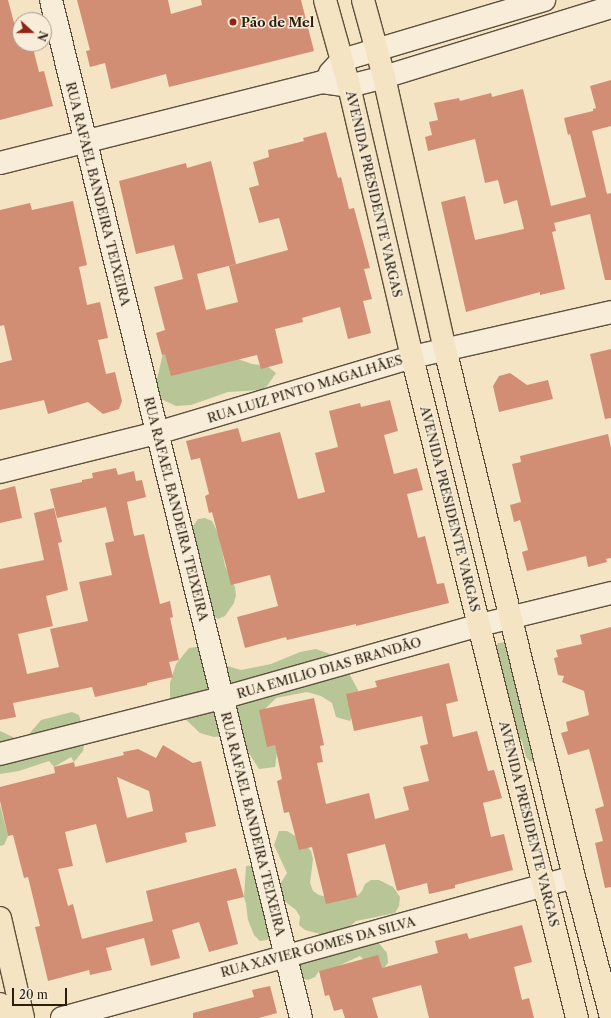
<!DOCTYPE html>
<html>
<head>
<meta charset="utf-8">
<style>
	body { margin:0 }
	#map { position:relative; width:611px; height:1018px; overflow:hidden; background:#f4e4c3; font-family:"Libre Caslon Text",serif }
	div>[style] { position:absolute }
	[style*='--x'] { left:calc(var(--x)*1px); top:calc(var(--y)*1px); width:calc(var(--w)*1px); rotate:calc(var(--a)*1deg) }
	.green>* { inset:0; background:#b7c597 }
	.building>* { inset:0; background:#d28d75 }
	.roads { filter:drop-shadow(1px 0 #5c503d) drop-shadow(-1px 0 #5c503d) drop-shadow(0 1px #5c503d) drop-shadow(0 -1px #5c503d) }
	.minor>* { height:22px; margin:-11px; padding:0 11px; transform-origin:11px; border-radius:11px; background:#f8edd8 }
	.major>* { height:22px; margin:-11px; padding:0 11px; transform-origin:11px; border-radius:11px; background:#f4e4c3 }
	.dots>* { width:11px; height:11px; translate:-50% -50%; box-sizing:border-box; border:2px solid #f8edd8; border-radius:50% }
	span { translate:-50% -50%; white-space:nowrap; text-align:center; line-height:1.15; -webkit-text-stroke:3px #f8edd8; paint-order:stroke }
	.poi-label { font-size:13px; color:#291e10; font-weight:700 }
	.left { translate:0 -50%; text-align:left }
	.street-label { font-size:13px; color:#291e10 }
	.north { position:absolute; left:12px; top:12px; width:40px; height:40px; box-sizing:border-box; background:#f8edd8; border:1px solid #a59a88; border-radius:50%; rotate:111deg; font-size:11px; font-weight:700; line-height:16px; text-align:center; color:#291e10 }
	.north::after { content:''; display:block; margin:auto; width:14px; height:18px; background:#8f2418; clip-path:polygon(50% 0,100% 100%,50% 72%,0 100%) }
	.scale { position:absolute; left:12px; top:988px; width:55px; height:18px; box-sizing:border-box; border:2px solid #291e10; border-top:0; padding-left:5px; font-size:12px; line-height:14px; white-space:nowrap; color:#291e10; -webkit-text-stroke:3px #f8edd8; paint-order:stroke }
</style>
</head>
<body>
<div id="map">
	<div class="green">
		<div style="clip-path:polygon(163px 353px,238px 359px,252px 364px,267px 366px,276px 373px,267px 386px,261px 390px,228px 392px,191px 405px,176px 406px,161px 399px,157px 393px,156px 384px)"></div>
		<div style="clip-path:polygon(205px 518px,212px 521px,219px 535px,225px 566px,235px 587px,236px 595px,234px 603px,225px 616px,218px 619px,211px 615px,189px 532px,198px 519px)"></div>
		<div style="clip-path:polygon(506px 642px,537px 757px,531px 762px,526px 757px,522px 741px,517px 736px,494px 650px,498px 643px)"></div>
		<div style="clip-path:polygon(204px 646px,216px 655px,227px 666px,241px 670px,271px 664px,300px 652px,316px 649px,330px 654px,343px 662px,358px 690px,356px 706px,350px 721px,336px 717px,332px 703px,321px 696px,307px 692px,276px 698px,265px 709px,277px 752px,275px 767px,259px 769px,242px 742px,229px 735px,214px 737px,200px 733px,177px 711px,170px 698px,170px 683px,176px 664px,189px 648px)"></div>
		<div style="clip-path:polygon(72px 712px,79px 715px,85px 737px,83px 751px,74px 762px,71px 757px,54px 767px,49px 761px,19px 771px,0 774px,0 731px,17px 739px,25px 739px,41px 720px)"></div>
		<div style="clip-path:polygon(0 805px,8px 836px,4px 845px,0 846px)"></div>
		<div style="clip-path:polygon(279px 831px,287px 831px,300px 839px,311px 851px,313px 859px,310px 883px,313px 891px,319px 895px,327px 897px,342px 895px,357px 896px,362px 891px,365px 884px,371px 880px,379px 880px,393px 887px,400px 897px,399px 906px,395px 913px,356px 921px,343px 932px,336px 936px,320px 934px,305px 930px,299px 925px,300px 917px,296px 910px,283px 900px,279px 886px,287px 873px,274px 845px)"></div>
		<div style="clip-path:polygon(254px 865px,272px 935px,267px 940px,260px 941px,254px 935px,248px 920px,246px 904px,244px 897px,246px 866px)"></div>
		<div style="clip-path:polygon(377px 941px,387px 953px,388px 963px,383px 969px,365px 961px,360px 956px,338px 966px,319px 971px,315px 977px,308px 980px,301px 978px,295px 964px)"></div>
	</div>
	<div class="building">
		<div style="clip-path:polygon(0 0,8px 0,18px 38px,20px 38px,20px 44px,32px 44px,39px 72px,44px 71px,53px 106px,0 120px)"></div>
		<div style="clip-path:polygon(77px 0,168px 0,171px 14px,202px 5px,201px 0,301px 0,314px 51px,169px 87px,166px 74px,111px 89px,105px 63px,90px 67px,86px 51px,90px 50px)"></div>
		<div style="clip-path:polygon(611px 80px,611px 126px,592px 131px,607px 194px,611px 193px,611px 280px,605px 280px,590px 214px,554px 223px,556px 231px,552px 232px,565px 289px,540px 295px,540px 292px,466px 312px,441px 202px,465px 196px,475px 240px,524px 229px,517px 200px,504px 204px,498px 180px,485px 183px,475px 139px,428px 151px,425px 137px,432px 135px,429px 122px,438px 120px,434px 103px,459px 98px,460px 101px,491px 93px,492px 97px,523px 89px,551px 206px,586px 197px,570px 134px,568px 135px,564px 118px,593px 111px,593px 109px,596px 108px,590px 86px)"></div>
		<div style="clip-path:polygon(326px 132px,338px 178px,341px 177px,349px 209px,354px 208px,370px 268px,364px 269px,372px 299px,363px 301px,371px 333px,348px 339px,340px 307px,302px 318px,303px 322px,275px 329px,283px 363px,261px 369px,257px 355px,171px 376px,165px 354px,162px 355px,156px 333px,165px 330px,154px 287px,183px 279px,174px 245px,136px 254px,119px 181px,186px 163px,187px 168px,211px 161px,236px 264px,197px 274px,206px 310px,238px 302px,229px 266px,288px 250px,279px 218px,259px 223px,249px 188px,259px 185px,253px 162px,269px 157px,268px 150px,304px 141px,303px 138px)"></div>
		<div style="clip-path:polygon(73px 201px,87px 265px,79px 267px,87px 305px,100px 302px,108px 338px,98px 340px,106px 374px,115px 372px,122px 401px,119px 409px,103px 414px,88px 402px,48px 414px,44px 400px,0 410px,0 363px,12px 360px,4px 325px,0 326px,0 210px,30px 203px,32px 210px)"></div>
		<div style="clip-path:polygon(611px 349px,611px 418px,605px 419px,590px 354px)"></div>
		<div style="clip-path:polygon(510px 373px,527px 385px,548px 380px,553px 399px,499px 412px,493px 386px,499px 376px)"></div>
		<div style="clip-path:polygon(390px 400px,398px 431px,384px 435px,394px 474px,417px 468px,423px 490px,407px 494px,418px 538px,425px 536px,437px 584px,444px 583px,449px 603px,356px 626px,356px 624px,287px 640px,286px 637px,245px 648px,237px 617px,278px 606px,270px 575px,231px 585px,212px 512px,209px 513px,205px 496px,209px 494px,200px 458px,191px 460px,186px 441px,238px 428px,242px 442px,280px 432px,298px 499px,325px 492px,315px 453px,338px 447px,329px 411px,360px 403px,361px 407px)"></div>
		<div style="clip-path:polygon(608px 434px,611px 448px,611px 558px,606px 559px,607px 562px,588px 567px,586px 556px,527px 571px,522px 552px,528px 550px,520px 520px,514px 522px,510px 505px,521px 502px,512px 464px,521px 462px,520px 456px)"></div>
		<div style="clip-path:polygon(116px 468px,118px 475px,134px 471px,136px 481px,142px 480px,146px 497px,127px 502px,134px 536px,144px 534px,160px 604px,170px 601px,173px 617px,170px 618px,179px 660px,169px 662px,173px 677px,147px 683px,147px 685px,95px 697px,92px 687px,13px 703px,16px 717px,0 720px,0 569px,44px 560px,34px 513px,54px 508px,62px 542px,58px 543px,68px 590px,46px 596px,53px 626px,18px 634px,27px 674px,59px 667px,50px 629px,88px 621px,79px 582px,112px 575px,105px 543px,114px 541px,106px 507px,57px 518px,50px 489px,82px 482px,82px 480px,93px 478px,92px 473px)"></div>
		<div style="clip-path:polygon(15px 486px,22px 518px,0 523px,0 490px)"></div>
		<div style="clip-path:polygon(611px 627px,611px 887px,605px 888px,595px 843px,603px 841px,595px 809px,604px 806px,589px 749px,568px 755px,561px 733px,568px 731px,566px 722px,589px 715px,584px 691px,562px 682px,564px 676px,558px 675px,554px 658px,558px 657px,556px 650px,582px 644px,580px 635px)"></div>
		<div style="clip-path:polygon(449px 663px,458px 701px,446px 704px,453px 737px,477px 731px,488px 771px,494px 770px,502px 798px,483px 803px,491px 837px,504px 834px,513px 870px,455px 885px,455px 888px,429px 894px,427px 883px,397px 891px,385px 844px,347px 854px,357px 897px,326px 904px,312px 847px,299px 850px,289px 812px,284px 813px,277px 781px,282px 779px,275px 745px,267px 747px,259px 710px,314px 698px,324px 745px,320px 746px,323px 762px,317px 763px,326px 804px,369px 793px,375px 819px,409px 810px,403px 787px,429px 781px,420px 746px,428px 744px,422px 716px,354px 731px,346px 694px,377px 687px,375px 681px)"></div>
		<div style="clip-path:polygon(evenodd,163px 745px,193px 763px,201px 761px,216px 826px,185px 833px,187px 842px,106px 863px,96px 824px,65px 832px,73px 866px,58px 869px,68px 906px,73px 904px,82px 939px,153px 921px,146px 891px,236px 868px,244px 897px,227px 901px,238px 944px,209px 952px,199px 922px,172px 930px,180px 958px,151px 966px,144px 938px,106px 948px,112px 970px,90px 975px,89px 970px,48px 981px,35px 927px,40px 926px,28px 877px,24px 878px,13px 835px,8px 836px,0 801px,0 787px,55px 773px,54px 767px,74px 762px,75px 767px,124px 755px,123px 752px,138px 749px,156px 758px,163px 745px,117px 777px,149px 791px,153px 811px,127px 818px,117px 777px)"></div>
		<div style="clip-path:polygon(522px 925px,532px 962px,514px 967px,522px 1000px,529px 998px,534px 1018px,429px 1018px,421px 985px,372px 998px,378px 1018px,345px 1018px,342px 1009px,334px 1011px,329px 995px,325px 996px,319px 971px,378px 955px,382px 968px,438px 953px,435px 941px,467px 933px,469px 939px)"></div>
		<div style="clip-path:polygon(270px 986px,277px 1013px,259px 1018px,193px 1018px,193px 1013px,254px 997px,252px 990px)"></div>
	</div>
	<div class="roads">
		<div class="minor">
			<div style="--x:51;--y:0;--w:1048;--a:76.2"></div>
			<div style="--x:330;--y:73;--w:18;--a:-47"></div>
			<div style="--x:342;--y:60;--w:211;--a:-16.5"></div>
			<div style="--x:0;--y:163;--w:332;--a:-14.1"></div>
			<div style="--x:322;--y:82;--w:27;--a:8"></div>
			<div style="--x:349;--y:86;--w:36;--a:-14"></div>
			<div style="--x:384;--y:77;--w:238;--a:-17.1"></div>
			<div style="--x:0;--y:472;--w:162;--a:-14"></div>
			<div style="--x:157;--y:433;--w:266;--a:-16.6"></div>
			<div style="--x:412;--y:357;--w:204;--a:-12.7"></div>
			<div style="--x:0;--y:754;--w:229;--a:-14.2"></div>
			<div style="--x:222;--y:698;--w:268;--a:-15.8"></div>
			<div style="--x:480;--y:625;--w:135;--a:-13.7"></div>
			<div style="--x:62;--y:1018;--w:531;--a:-15.4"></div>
		</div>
		<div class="major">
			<div style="--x:325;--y:0;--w:89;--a:74.4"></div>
			<div style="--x:349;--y:86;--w:278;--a:76.9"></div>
			<div style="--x:412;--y:357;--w:681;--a:75.98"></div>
			<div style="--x:363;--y:0;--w:80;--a:74.7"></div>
			<div style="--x:384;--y:77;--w:279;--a:77.4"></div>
			<div style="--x:445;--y:349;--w:544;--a:76.27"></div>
			<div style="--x:574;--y:877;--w:145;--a:75.2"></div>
			<div style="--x:0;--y:918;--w:103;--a:77"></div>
			<div style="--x:0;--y:1004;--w:21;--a:43"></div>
		</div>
	</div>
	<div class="dots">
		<div style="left:233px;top:22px;background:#8f2418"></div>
	</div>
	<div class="poi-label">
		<span class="left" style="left:241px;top:22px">Pão de Mel</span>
	</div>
	<div class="street-label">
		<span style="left:98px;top:194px;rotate:76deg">RUA RAFAEL BANDEIRA TEIXEIRA</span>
		<span style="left:374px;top:194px;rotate:77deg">AVENIDA PRESIDENTE VARGAS</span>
		<span style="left:305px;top:389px;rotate:-17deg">RUA LUIZ PINTO MAGALHÃES</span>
		<span style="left:176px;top:509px;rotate:76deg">RUA RAFAEL BANDEIRA TEIXEIRA</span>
		<span style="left:450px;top:509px;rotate:76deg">AVENIDA PRESIDENTE VARGAS</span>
		<span style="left:329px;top:668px;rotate:-16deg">RUA EMILIO DIAS BRANDÃO</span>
		<span style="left:253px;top:824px;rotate:76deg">RUA RAFAEL BANDEIRA TEIXEIRA</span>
		<span style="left:529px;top:824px;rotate:76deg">AVENIDA PRESIDENTE VARGAS</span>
		<span style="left:318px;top:947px;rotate:-15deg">RUA XAVIER GOMES DA SILVA</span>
	</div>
	<div class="north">N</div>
	<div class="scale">20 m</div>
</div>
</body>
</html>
